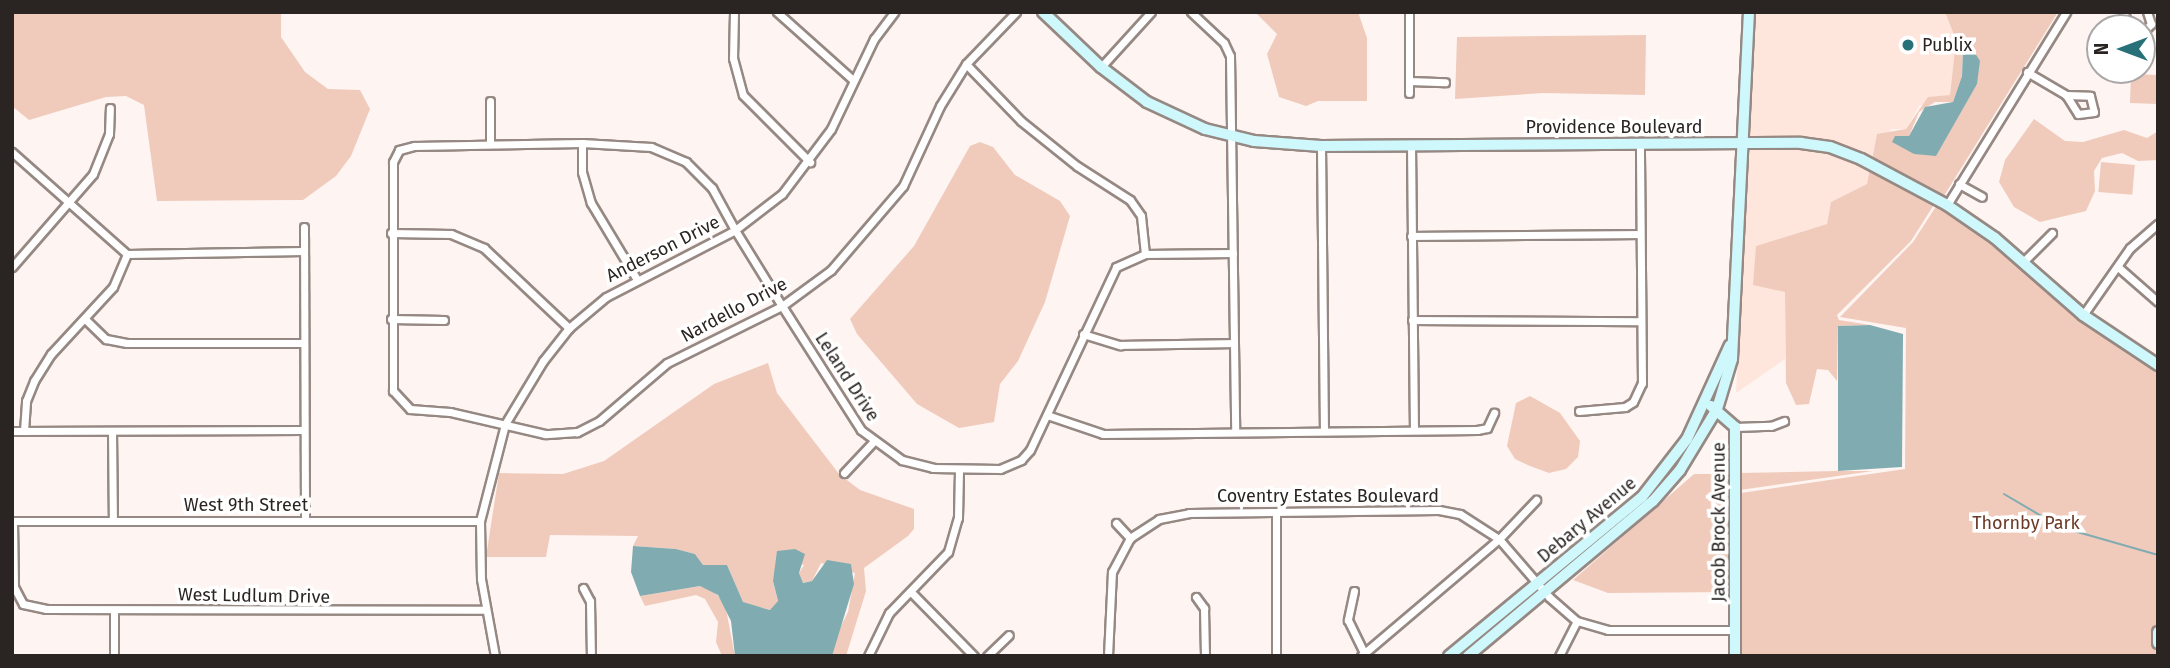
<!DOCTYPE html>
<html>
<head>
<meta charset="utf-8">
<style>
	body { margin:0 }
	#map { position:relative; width:2170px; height:668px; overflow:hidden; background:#fef4f1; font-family:"Fira Sans",sans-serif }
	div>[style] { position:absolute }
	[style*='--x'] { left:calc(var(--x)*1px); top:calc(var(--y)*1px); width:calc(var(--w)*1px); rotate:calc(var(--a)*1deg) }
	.built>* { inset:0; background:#fee6dc }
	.green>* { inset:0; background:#f0cbbc; transform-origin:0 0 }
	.water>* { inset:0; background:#80acb1 }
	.stream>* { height:2px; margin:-1px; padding:0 1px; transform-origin:1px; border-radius:1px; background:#80acb1 }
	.roads { filter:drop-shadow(2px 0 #968882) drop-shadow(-2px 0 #968882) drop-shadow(0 2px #968882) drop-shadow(0 -2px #968882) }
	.street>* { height:7px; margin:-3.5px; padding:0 3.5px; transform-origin:3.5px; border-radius:3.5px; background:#fff }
	.secondary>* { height:10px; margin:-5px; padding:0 5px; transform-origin:5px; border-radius:5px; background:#cef8fc }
	.dots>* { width:19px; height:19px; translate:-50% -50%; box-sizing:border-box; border:4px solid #fff; border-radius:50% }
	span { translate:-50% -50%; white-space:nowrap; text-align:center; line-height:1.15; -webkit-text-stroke:7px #fff; paint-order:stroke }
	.poi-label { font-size:18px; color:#2a2422 }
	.left { translate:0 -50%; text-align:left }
	.street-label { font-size:18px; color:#2a2422 }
	.park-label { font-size:18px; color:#6b3924 }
	.frame { position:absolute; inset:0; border:14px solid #2a2422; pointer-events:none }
	.north { position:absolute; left:2086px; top:14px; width:70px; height:70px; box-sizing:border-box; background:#fff; border:2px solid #aaa7a7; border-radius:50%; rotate:270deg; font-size:19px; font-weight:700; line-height:28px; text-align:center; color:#2a2422 }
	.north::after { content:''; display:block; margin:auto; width:24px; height:32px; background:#287179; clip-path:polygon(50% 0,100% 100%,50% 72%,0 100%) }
</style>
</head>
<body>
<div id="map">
	<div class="built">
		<div style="clip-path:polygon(1752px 12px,1945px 12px,1956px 40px,1950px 96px,1919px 106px,1906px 129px,1891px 129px,1872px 161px,1749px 139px)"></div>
		<div style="clip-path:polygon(1749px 146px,1829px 151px,1870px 167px,1867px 184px,1831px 202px,1827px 224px,1756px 246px,1785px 292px,1785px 359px,1736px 393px)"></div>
	</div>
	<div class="green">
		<div style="clip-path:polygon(12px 12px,281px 12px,281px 37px,305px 72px,328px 89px,360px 90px,370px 109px,351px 156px,336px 176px,303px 200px,157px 201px,144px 105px,126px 96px,106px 97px,29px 120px,12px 106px)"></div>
		<div style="clip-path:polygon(1255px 12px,1358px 12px,1367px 38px,1367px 101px,1318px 101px,1306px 106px,1279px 97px,1267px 54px,1277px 34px)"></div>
		<div style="clip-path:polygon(evenodd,1945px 12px,2058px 12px,1942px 199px,1872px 161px,1877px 134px,1906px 129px,1928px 97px,1950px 95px,1956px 40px,1945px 12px,1963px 49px,1977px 84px,1909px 136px,1919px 112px,1935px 102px,1953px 102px,1962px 76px,1963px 49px)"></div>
		<div style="clip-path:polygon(1646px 35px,1645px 95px,1543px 93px,1455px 99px,1457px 37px)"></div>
		<div style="left:2131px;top:74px;width:27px;height:29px;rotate:2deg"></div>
		<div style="clip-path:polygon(2034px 119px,2065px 141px,2083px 142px,2124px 130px,2147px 138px,2158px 131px,2158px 160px,2138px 161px,2122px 153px,2102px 158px,2094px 171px,2095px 191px,2086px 211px,2040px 222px,2014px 207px,1999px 182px,2005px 160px)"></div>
		<div style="clip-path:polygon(980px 142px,993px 147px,1015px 175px,1060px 201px,1070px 216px,1045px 302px,1018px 361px,1000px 384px,994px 422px,959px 428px,917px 404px,857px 334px,850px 319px,914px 246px,970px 146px)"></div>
		<div style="left:2101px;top:162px;width:34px;height:30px;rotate:5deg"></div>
		<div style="clip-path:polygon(1870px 167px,1935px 203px,1911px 241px,1837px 315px,1839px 320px,1870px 325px,1838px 326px,1837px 381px,1828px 370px,1817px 369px,1809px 404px,1796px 405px,1786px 383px,1785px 292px,1753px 285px,1756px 246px,1827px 224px,1831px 202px,1867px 184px)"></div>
		<div style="clip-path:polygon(1937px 205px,2158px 367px,2158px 656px,1741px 656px,1741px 493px,1905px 469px,1906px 328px,1840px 317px,1913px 242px)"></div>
		<div style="clip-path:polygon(768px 363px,777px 393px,839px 474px,860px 490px,914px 509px,914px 529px,908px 536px,864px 568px,866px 591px,846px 656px,832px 656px,833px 642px,848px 612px,855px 573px,821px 563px,812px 581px,802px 583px,799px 573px,804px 565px,778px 557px,773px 581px,778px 602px,771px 610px,743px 603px,727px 565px,703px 565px,695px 554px,676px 549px,633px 546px,638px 536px,550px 535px,546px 557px,486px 557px,499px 473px,563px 474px,604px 461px,714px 384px)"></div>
		<div style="clip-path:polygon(1530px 396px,1560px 413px,1580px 441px,1578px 457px,1566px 469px,1549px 473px,1530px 466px,1515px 459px,1507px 446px,1516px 403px)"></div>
		<div style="clip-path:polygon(1838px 471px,1873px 471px,1740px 490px,1740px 473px)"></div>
		<div style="clip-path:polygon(1694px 474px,1732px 474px,1731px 592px,1608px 593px,1573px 580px)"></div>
		<div style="clip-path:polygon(700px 586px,711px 588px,725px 604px,735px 656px,722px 656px,716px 642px,718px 622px,705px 599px,696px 595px,645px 606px,640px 596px)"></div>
	</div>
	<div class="water">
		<div style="clip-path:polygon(1963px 49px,1973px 50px,1980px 61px,1977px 84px,1936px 156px,1914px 154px,1892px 142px,1895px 136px,1909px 136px,1925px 107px,1953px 102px,1962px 76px)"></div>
		<div style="clip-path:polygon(1870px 325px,1903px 334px,1902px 467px,1838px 471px,1838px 326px)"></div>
		<div style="clip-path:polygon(633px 546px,676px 549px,695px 554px,703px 565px,727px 565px,743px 602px,770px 610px,778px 601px,773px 581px,777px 551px,795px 549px,805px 554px,799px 573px,803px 583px,812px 581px,827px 560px,851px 564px,854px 584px,832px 656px,735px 656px,731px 621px,718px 595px,700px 586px,640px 596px,631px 572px)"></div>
	</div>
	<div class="stream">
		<div style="--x:2004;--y:494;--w:65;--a:30.5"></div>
		<div style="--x:2060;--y:527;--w:102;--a:15.9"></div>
	</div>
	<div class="roads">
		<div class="street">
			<div style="--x:734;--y:12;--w:46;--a:91.2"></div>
			<div style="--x:733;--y:58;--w:38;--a:75"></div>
			<div style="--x:743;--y:95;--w:95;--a:45"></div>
			<div style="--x:777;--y:12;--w:102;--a:41.8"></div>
			<div style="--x:1016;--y:12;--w:72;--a:133.9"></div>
			<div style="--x:966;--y:64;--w:49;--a:121.8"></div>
			<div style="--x:940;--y:106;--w:88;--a:114.8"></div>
			<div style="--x:903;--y:186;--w:111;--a:130.6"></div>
			<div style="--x:831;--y:270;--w:61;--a:143.7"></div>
			<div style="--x:782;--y:306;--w:128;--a:153.6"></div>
			<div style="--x:667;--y:363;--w:89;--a:139.5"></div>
			<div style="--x:599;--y:421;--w:25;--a:153"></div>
			<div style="--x:577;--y:432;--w:32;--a:176"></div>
			<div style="--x:545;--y:434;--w:98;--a:-167"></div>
			<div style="--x:450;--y:412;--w:40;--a:-175.7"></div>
			<div style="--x:410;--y:409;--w:25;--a:-133"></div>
			<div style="--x:393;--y:391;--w:229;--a:-90"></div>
			<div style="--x:393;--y:162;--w:13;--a:-63"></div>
			<div style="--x:399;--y:150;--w:16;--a:-15"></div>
			<div style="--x:414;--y:146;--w:168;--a:-1"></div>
			<div style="--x:582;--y:143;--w:69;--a:3.3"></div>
			<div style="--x:651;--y:147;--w:38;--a:23"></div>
			<div style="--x:686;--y:162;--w:37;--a:45"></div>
			<div style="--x:712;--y:188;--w:48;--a:61.3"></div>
			<div style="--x:735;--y:230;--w:89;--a:58.3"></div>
			<div style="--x:782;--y:306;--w:147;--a:57.5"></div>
			<div style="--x:861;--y:430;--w:51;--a:36.2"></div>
			<div style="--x:902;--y:460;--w:32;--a:14"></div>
			<div style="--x:933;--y:468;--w:67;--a:0.9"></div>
			<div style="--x:1000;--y:469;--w:23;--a:-23"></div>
			<div style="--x:1021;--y:460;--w:13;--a:-48"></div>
			<div style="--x:1030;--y:450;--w:202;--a:-64.8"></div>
			<div style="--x:1116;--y:267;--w:32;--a:-24"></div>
			<div style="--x:1145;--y:254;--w:88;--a:-0.7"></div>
			<div style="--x:1191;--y:12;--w:45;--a:43.2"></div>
			<div style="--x:1224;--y:43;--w:14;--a:65"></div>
			<div style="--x:1230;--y:56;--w:376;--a:89.2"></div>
			<div style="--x:1409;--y:12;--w:81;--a:90"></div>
			<div style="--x:2123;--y:12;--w:18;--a:63"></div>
			<div style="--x:2142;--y:33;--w:13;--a:-45"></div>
			<div style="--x:2151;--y:24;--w:13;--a:-108"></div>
			<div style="--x:966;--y:64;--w:79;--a:46"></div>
			<div style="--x:1021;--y:121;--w:72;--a:38.8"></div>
			<div style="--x:1077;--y:166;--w:63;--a:32.7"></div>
			<div style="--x:1130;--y:200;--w:19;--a:55"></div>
			<div style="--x:1141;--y:216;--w:38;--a:84"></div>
			<div style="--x:1101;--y:67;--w:74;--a:-47.7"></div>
			<div style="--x:2027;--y:72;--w:45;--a:30.5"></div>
			<div style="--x:1409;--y:81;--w:36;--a:2"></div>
			<div style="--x:2066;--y:95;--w:24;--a:2"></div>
			<div style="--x:2090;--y:96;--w:16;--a:76"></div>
			<div style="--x:2094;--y:112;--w:16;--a:173"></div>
			<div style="--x:2078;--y:114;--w:22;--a:-122"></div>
			<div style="--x:490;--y:101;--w:43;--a:90"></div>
			<div style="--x:582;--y:143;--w:29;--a:90"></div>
			<div style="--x:582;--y:172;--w:32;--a:74"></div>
			<div style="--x:591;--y:203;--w:87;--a:59"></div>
			<div style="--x:1411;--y:145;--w:285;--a:89.4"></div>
			<div style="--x:1321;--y:146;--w:285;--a:89.4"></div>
			<div style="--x:12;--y:152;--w:154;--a:41.6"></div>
			<div style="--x:127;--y:254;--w:177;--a:-1"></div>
			<div style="--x:1959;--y:184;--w:26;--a:29"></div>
			<div style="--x:1947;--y:205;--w:227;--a:-58.3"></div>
			<div style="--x:304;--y:227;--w:293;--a:89.8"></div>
			<div style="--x:391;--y:233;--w:60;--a:1"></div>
			<div style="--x:451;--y:234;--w:36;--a:23"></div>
			<div style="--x:484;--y:248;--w:117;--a:43.3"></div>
			<div style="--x:1411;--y:236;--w:229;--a:-0.5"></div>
			<div style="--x:2023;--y:262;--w:41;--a:-45"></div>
			<div style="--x:12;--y:267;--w:123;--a:-48.9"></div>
			<div style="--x:93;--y:174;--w:43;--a:-68.2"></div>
			<div style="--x:109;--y:134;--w:26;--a:-88"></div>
			<div style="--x:2118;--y:267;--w:53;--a:41.2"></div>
			<div style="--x:2083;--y:315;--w:82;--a:-55"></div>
			<div style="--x:2130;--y:248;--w:37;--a:-41"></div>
			<div style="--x:85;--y:319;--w:29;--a:44"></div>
			<div style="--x:106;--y:339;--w:21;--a:11"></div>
			<div style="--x:127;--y:343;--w:177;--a:0"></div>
			<div style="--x:391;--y:319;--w:53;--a:1.1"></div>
			<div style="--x:1412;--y:320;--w:229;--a:0.3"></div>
			<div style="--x:1083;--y:334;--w:39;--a:17"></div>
			<div style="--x:1120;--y:345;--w:114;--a:-1"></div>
			<div style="--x:1579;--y:411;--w:46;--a:-5"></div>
			<div style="--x:1625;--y:407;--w:9;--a:-32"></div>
			<div style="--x:1633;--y:402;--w:21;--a:-65"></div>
			<div style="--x:1642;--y:383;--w:240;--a:-90.5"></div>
			<div style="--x:1047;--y:415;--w:59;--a:18.7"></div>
			<div style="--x:1103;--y:434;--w:374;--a:-0.6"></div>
			<div style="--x:1477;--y:430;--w:10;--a:-11"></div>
			<div style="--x:1487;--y:428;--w:17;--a:-65"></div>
			<div style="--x:1735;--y:427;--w:36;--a:-2"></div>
			<div style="--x:1771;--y:426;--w:14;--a:-21"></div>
			<div style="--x:12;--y:431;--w:292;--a:-0.2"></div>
			<div style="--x:24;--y:431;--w:30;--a:-86"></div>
			<div style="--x:26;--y:401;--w:22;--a:-68"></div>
			<div style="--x:34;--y:381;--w:32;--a:-58"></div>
			<div style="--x:51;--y:354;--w:91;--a:-47.2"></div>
			<div style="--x:113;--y:287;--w:36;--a:-67"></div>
			<div style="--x:112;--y:432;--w:89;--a:89.4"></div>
			<div style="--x:844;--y:473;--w:42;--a:-46.9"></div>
			<div style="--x:1276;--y:512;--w:144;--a:90"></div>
			<div style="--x:12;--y:521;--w:468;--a:0"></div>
			<div style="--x:13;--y:521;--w:66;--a:89.1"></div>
			<div style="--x:14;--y:587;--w:19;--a:62"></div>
			<div style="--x:23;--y:604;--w:24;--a:12"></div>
			<div style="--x:46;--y:609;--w:440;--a:0.1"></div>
			<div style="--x:1116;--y:523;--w:21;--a:47"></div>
			<div style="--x:583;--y:588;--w:15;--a:62"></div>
			<div style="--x:590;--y:601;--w:55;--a:89"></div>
			<div style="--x:1354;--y:591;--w:30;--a:102"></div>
			<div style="--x:1348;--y:620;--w:37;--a:64"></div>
			<div style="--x:911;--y:592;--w:90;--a:45.5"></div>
			<div style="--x:1196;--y:597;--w:14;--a:54"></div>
			<div style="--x:1204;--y:608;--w:48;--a:88.8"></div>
			<div style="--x:114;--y:610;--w:46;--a:90"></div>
			<div style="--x:495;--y:656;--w:78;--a:-100.3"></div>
			<div style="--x:481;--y:579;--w:58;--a:-91"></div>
			<div style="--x:480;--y:521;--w:100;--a:-75.5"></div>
			<div style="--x:505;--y:424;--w:74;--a:-58.9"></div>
			<div style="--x:543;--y:361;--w:42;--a:-51.8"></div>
			<div style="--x:569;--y:328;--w:48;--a:-40"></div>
			<div style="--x:606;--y:297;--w:145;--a:-27.4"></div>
			<div style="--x:735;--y:230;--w:59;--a:-37.5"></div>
			<div style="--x:782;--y:194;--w:81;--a:-53"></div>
			<div style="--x:831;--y:129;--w:100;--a:-64.5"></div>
			<div style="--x:874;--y:39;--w:34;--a:-53"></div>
			<div style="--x:868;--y:656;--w:48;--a:-64"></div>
			<div style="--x:889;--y:613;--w:85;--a:-46"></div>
			<div style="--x:948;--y:552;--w:35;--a:-74"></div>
			<div style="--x:958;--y:518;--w:48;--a:-88.8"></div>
			<div style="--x:987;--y:656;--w:30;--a:-44"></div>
			<div style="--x:1108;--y:656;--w:84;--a:-87.3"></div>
			<div style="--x:1112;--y:572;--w:38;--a:-62"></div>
			<div style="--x:1130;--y:538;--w:35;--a:-33"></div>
			<div style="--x:1159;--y:519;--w:31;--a:-11"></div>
			<div style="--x:1189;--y:513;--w:250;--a:-0.7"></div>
			<div style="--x:1439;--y:510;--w:21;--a:11"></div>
			<div style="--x:1460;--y:514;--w:46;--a:32.7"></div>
			<div style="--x:1499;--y:539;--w:77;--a:49.2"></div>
			<div style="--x:1549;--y:597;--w:37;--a:41"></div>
			<div style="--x:1577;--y:621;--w:32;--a:16"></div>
			<div style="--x:1608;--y:630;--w:127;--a:0"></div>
			<div style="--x:1361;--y:656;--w:181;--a:-40.3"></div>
			<div style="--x:1499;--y:539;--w:54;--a:-46.5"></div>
			<div style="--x:1559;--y:656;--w:39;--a:-63"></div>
		</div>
		<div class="secondary">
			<div style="--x:1043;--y:12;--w:80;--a:43.5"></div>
			<div style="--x:1101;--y:67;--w:58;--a:37.3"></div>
			<div style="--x:1147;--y:102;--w:64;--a:25"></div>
			<div style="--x:1205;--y:129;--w:50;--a:13.8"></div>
			<div style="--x:1254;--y:141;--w:67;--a:4.3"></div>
			<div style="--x:1321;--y:146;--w:480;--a:-0.4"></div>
			<div style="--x:1801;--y:143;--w:29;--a:8"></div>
			<div style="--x:1830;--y:147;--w:33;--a:21"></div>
			<div style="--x:1861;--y:159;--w:98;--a:28.1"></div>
			<div style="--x:1947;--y:205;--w:58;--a:34.5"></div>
			<div style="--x:1995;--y:238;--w:117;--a:41.2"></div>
			<div style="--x:2083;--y:315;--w:90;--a:33.7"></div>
			<div style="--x:1711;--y:406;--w:32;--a:41"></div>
			<div style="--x:1735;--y:427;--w:229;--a:90"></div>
			<div style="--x:2158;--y:632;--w:11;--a:90"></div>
			<div style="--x:1449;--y:656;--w:250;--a:-39.5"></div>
			<div style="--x:1642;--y:497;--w:73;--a:-52.2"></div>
			<div style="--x:1687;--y:439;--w:103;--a:-65.4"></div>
			<div style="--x:1468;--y:656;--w:241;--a:-40"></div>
			<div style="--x:1653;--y:501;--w:41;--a:-48.9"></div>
			<div style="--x:1680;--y:470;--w:71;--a:-58.8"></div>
			<div style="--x:1717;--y:409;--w:52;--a:-73.3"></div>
			<div style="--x:1732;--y:359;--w:347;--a:-87.2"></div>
		</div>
	</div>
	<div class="dots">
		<div style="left:1908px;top:45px;background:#287179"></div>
	</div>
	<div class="poi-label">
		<span class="left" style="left:1922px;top:45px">Publix</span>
	</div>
	<div class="street-label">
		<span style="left:1614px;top:127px">Providence Boulevard</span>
		<span style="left:663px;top:249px;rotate:-27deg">Anderson Drive</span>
		<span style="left:734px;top:310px;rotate:-28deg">Nardello Drive</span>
		<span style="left:847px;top:377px;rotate:57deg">Leland Drive</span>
		<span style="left:1328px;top:496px">Coventry Estates Boulevard</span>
		<span style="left:246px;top:505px">West 9th Street</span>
		<span style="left:1587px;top:520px;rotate:-40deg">Debary Avenue</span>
		<span style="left:1719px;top:522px;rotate:-90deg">Jacob Brock Avenue</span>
		<span style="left:254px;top:596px;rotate:1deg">West Ludlum Drive</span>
	</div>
	<div class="park-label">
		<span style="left:2026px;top:523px">Thornby Park</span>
	</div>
	<div class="frame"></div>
	<div class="north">N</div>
</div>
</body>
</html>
